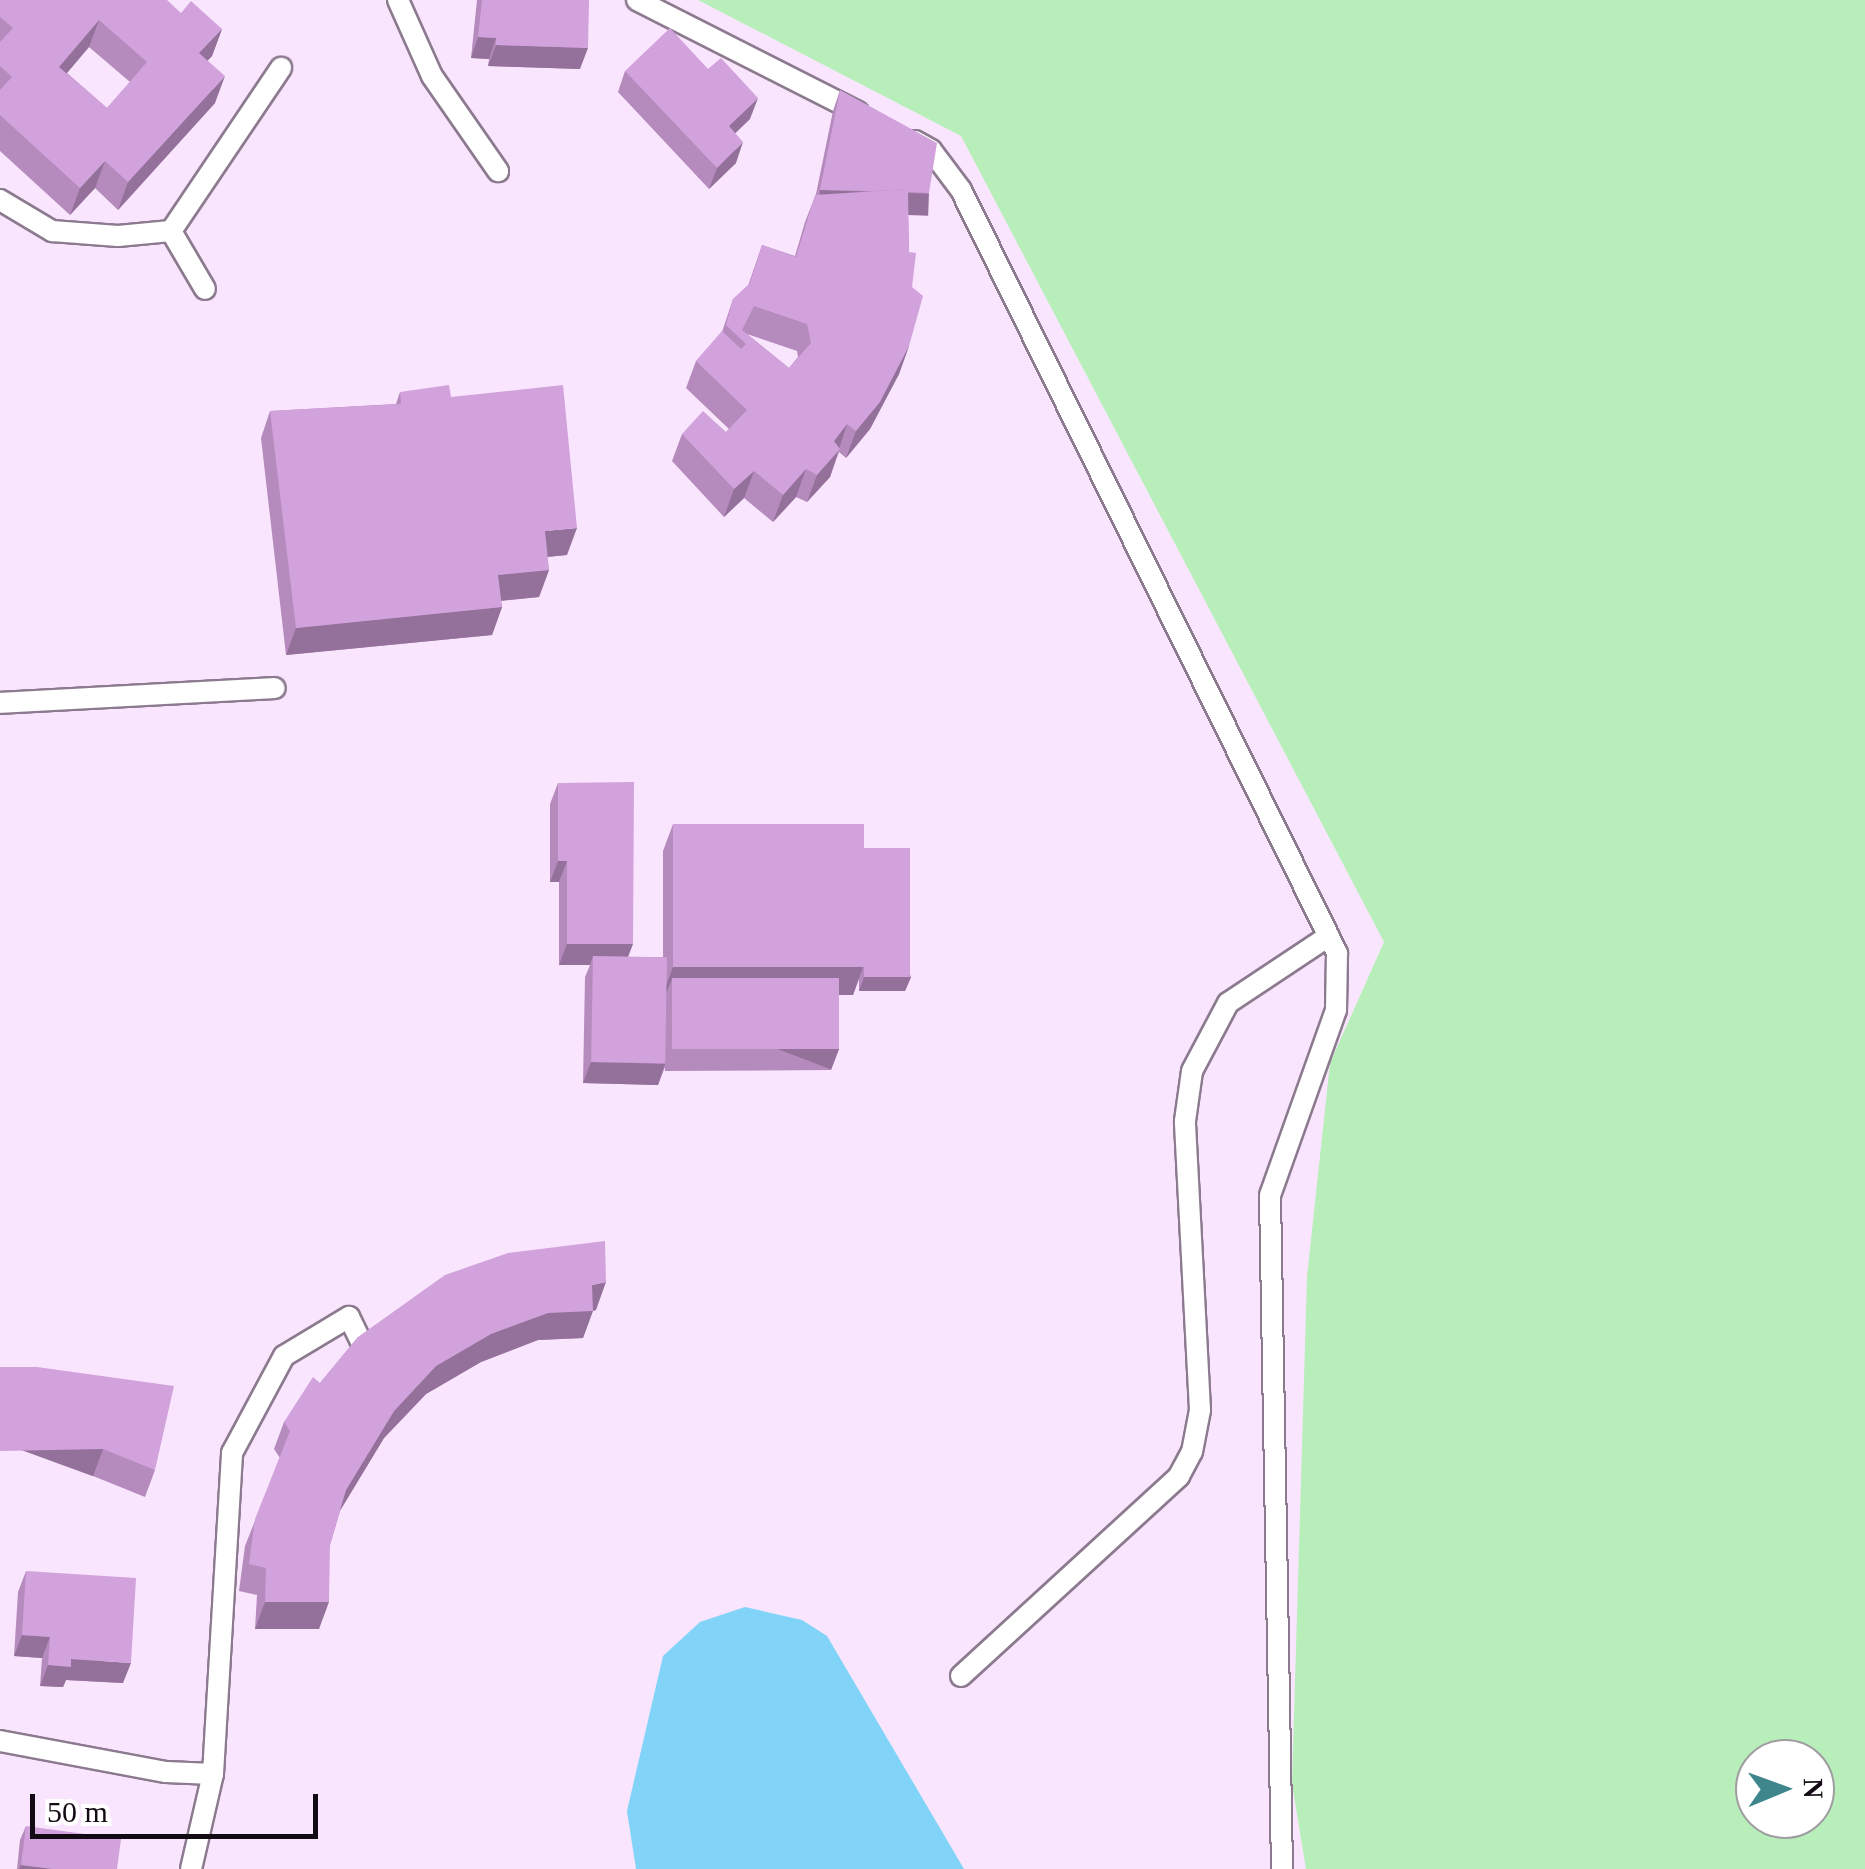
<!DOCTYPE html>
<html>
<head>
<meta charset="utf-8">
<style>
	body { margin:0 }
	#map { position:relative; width:1865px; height:1869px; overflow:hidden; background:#fcf0ff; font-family:Georgia,serif }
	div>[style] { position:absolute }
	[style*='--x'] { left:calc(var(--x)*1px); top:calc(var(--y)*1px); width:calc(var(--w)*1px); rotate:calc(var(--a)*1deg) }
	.built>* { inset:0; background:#f9e5fd }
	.green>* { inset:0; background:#b7eeb9 }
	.water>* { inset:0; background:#81d4f7 }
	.roads { filter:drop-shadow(2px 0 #8c7a8f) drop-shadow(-2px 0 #8c7a8f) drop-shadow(0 2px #8c7a8f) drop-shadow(0 -2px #8c7a8f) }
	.service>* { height:20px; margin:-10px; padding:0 10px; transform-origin:10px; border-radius:10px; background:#fff }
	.wall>* { inset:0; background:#b58bbd }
	.shaded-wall>* { inset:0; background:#93719a; transform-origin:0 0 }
	.building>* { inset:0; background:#d2a2dc; transform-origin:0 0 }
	span { translate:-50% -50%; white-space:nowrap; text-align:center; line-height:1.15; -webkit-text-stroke:9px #fff; paint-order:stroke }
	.north { position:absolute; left:1735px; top:1739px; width:100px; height:100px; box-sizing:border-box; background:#fff; border:2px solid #a09da1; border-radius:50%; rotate:89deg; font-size:28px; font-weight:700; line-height:40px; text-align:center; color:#120b13 }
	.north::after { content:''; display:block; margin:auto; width:35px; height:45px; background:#3e868c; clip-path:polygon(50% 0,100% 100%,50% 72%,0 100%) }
	.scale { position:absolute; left:30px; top:1794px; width:288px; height:45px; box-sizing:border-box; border:5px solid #120b13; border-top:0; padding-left:12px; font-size:30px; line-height:35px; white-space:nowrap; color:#120b13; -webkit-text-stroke:8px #fff; paint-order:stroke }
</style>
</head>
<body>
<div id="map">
	<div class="built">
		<div style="clip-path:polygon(0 0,698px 0,961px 136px,1384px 942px,1330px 1063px,1292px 1784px,1306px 1869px,0 1869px)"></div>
	</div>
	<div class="green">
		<div style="clip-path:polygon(evenodd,698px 0,1865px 0,1865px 1869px,1306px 1869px,1292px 1784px,1307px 1277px,1330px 1063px,1384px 942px,961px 136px,698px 0,1755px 1759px,1815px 1759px,1815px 1819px,1755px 1819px,1755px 1759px)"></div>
	</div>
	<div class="water">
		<div style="clip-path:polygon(745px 1607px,802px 1620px,827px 1636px,964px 1869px,636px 1869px,627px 1811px,663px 1656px,700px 1622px)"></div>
	</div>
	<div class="roads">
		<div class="service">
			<div style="--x:398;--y:0;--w:83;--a:65.9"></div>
			<div style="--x:432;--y:76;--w:116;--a:55.2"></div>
			<div style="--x:637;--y:0;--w:248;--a:26.9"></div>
			<div style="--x:915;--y:141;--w:18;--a:29"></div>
			<div style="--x:931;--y:150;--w:50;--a:53.1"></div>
			<div style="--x:961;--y:190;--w:851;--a:63.77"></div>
			<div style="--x:1337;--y:953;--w:57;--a:91"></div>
			<div style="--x:1336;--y:1010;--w:196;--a:109.6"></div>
			<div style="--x:1270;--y:1195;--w:674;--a:88.98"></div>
			<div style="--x:0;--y:200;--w:61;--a:30.8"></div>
			<div style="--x:52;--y:231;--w:66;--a:4.3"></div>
			<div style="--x:118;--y:236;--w:53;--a:-5.4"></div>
			<div style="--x:171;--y:231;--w:67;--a:59.6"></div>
			<div style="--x:171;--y:231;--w:197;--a:-56"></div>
			<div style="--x:0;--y:703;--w:275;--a:-3.1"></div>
			<div style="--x:961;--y:1676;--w:296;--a:-42.5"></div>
			<div style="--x:1179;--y:1476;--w:27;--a:-62"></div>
			<div style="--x:1192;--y:1452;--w:43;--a:-79.2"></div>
			<div style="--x:1200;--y:1410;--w:289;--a:-93"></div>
			<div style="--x:1185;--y:1121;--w:50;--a:-82"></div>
			<div style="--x:1192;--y:1071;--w:77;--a:-62.1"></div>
			<div style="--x:1228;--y:1003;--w:121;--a:-33.6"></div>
			<div style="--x:0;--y:1741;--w:169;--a:10.6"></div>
			<div style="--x:166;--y:1772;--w:47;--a:2.4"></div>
			<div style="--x:213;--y:1774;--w:322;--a:-86.6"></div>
			<div style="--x:232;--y:1453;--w:110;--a:-61.8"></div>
			<div style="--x:284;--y:1356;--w:76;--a:-31"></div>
			<div style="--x:349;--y:1317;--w:28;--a:64"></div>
			<div style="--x:191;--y:1869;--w:98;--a:-77"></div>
		</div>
	</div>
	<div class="wall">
		<div style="clip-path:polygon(evenodd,0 0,181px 13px,222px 29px,212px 56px,208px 60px,215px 103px,118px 210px,95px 188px,70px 215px,0 151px,0 0,89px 47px,130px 82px,107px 108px,67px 73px,89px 47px)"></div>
		<div style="clip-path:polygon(477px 0,589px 0,580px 69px,488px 66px,489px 59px,471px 58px)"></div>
		<div style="clip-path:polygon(625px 71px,750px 119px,735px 133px,736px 163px,709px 189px,618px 92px)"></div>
		<div style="clip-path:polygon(evenodd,840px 90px,929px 193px,921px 214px,908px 214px,909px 252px,912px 287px,909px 346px,899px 374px,870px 429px,846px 458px,839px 452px,830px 477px,807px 502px,796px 497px,773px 522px,744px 498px,724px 517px,672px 461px,682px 434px,726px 432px,729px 429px,686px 388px,696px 361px,722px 332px,733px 299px,748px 286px,762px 245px,795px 256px,805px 222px,816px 194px,833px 111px,840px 90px,747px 334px,797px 351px,798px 357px,789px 368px,747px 334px)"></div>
		<div style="clip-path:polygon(400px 392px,451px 397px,567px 555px,547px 557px,549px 570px,539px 597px,501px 601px,502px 607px,492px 635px,286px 655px,261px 438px,270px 411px,396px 404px)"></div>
		<div style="clip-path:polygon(558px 783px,628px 957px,663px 957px,663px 851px,673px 824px,864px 849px,911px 977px,905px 991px,859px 991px,859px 979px,853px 995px,839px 995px,839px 1049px,831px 1070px,665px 1071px,665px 1067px,658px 1085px,583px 1083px,585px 977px,590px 965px,559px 965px,559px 882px,550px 882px,550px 804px)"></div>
		<div style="clip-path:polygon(593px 1310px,583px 1338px,538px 1340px,481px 1362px,426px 1394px,384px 1438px,340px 1511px,330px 1545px,319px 1629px,255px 1629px,257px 1595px,239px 1591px,245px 1546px,280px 1458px,274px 1449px,284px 1422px,320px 1383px,358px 1337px,596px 1310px)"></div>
		<div style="clip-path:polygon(0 1367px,155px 1470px,145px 1497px,93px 1476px)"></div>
		<div style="clip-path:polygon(26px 1571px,123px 1683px,66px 1680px,63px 1687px,40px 1686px,42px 1658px,14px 1656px,18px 1592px)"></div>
		<div style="clip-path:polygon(26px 1826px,117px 1869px,17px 1869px,20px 1840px)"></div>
	</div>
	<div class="shaded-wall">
		<div style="clip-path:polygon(99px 20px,89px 47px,49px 94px,59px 67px)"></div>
		<div style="clip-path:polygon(222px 29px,212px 56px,189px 80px,199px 53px)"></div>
		<div style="clip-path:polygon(478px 37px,496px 38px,489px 59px,471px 58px)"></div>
		<div style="clip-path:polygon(496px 45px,588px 48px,580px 69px,488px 66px)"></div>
		<div style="clip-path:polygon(225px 76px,215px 103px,118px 210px,128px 182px)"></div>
		<div style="clip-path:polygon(758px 98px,750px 119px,721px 147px,729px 126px)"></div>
		<div style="clip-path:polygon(743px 142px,736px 163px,709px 189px,717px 168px)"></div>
		<div style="clip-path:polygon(105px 161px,95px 188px,70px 215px,80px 188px)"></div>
		<div style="left:820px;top:190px;width:109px;height:22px;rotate:2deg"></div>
		<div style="clip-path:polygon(909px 346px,899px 374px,870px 429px,846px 458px,856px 431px)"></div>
		<div style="clip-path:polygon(847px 424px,830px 477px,807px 502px,817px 475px,834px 441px)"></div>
		<div style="clip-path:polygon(806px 469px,796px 497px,773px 522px,783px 495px)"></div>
		<div style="clip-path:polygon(754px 471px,744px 498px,724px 517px,734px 489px)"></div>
		<div style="clip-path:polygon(577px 528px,567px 555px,535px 558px,545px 531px)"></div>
		<div style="clip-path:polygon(549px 570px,539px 597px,488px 602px,498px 575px)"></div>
		<div style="clip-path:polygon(502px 607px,492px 635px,286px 655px,296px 628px)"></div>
		<div style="clip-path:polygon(558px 861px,567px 861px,559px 882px,550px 882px)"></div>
		<div style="clip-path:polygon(567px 944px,633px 944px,625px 965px,593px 956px,590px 965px,559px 965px)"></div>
		<div style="clip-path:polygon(673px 967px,863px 967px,853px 995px,672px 994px,672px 979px,666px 994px,663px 994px)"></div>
		<div style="clip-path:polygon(864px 977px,911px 977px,905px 991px,859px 991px)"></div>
		<div style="left:839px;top:1049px;width:22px;height:167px;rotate:111deg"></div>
		<div style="clip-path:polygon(591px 1062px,665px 1064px,658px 1085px,583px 1083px)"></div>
		<div style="clip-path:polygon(606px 1282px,596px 1310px,589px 1311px,593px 1311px,583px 1338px,538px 1340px,481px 1362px,426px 1394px,384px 1438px,336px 1517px,346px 1490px,394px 1411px,436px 1366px,491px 1334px,592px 1285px)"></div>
		<div style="left:103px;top:1449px;width:29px;height:103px;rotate:110deg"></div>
		<div style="clip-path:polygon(265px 1602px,329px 1602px,319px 1629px,255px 1629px)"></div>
		<div style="clip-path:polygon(22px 1635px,50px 1637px,42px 1658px,14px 1656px)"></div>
		<div style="clip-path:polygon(71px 1659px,131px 1663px,123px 1683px,66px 1680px,63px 1687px,40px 1686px,48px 1665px)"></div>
		<div style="clip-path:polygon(21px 1865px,53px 1869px,19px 1869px)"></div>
	</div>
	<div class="building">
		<div style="clip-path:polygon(evenodd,0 0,167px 0,181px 13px,191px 1px,222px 29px,199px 53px,225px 76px,128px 182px,105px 161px,80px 188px,0 115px,0 90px,12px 77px,0 66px,0 42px,13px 28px,0 17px,0 0,99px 20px,147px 62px,107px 108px,59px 67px,99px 20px)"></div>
		<div style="clip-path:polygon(482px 0,589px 0,588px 48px,496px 45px,496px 38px,478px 37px)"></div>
		<div style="clip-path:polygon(670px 28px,708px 69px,721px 58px,758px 98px,729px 126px,743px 142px,717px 168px,625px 71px)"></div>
		<div style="clip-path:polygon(840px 90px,937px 143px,929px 193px,908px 192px,908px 189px,873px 191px,820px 190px)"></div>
		<div style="clip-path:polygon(evenodd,908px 189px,909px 252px,916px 253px,912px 287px,923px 296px,909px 346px,880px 402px,856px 431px,847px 424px,834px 441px,840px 449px,817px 475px,806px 469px,783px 495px,754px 471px,734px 489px,682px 434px,703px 411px,726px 432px,747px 410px,696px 361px,722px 331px,741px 349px,746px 344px,726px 325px,733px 299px,750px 283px,762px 245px,796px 257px,815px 195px,908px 189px,754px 306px,807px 324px,811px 343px,789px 368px,742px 330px,754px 306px)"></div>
		<div style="clip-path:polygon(449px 385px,451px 397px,563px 385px,577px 528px,545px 531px,549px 570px,498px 575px,502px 607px,296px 628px,270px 411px,401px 404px,400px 392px)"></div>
		<div style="clip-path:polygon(634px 782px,633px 944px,567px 944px,567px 861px,558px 861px,558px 783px)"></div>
		<div style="left:673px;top:824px;width:191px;height:143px"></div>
		<div style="left:910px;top:848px;width:129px;height:46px;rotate:90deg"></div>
		<div style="left:593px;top:956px;width:74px;height:106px;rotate:1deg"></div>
		<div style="left:839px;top:978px;width:71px;height:167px;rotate:90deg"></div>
		<div style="clip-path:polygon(605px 1241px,606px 1282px,592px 1285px,593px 1311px,548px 1313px,491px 1334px,436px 1366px,394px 1411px,346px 1490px,330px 1545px,329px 1602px,265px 1602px,266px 1568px,249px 1564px,255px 1519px,290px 1431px,284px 1422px,313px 1377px,320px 1383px,358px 1337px,445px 1275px,508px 1253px)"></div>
		<div style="clip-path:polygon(0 1367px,37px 1367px,174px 1386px,155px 1470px,103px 1449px,0 1451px)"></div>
		<div style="clip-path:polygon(26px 1571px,136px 1578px,131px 1663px,71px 1659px,71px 1667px,48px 1665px,50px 1637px,22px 1635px)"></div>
		<div style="clip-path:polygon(26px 1826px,121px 1839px,117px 1869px,53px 1869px,21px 1865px)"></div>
	</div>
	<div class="north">N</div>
	<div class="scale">50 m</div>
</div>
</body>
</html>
